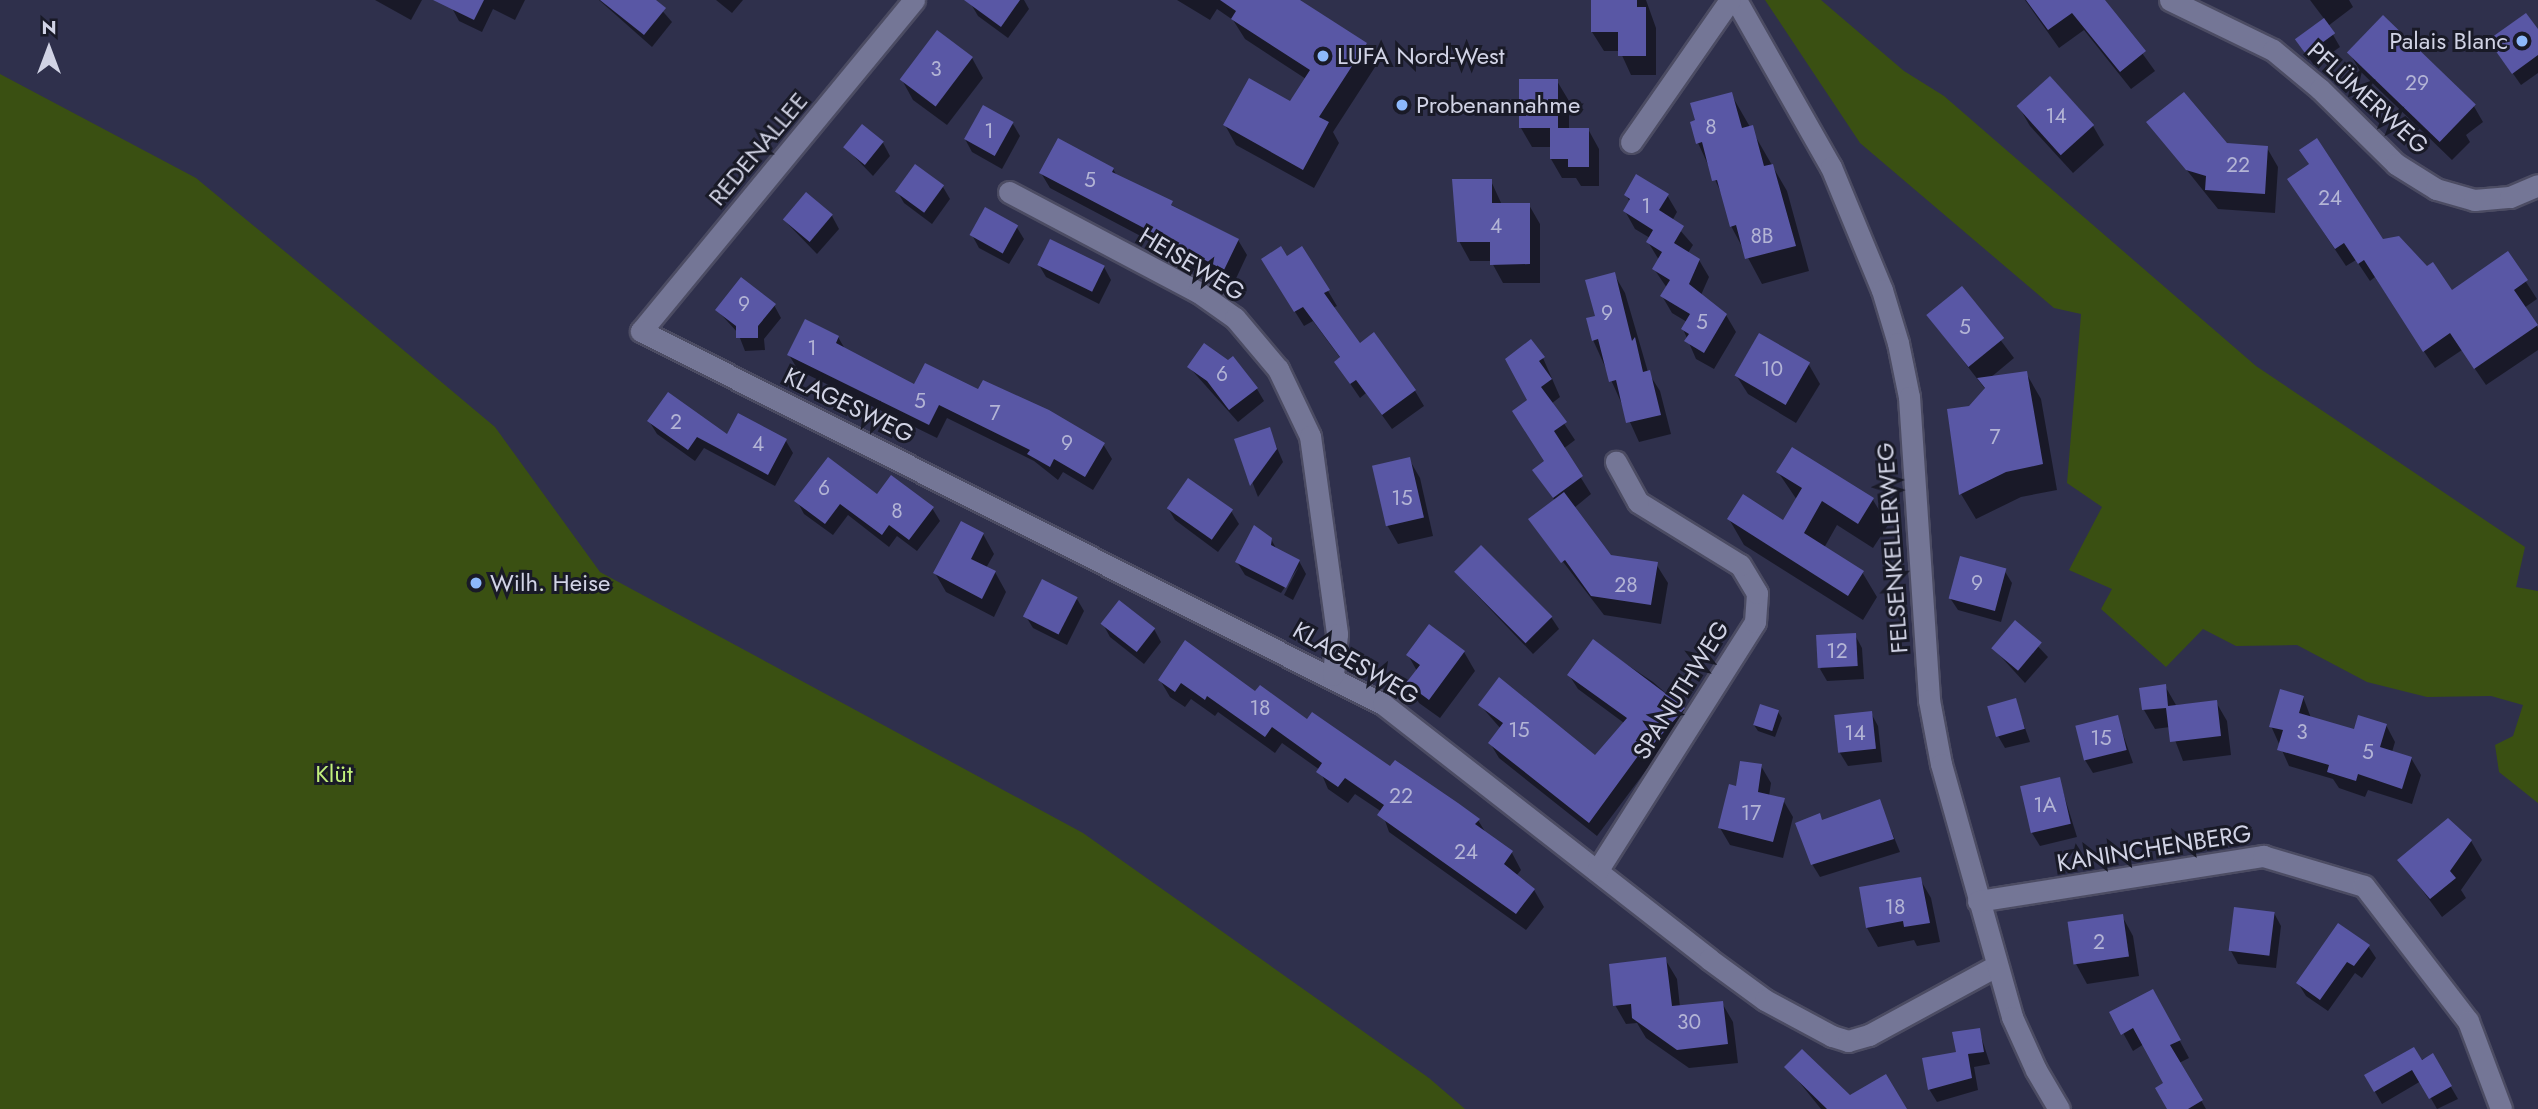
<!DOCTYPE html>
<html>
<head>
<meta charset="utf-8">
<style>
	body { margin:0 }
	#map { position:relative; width:2538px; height:1109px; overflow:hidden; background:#2f304c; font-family:Jost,sans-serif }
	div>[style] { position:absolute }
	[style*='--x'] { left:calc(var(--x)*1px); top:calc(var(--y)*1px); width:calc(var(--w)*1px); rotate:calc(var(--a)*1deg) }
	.green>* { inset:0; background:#3a5012 }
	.shadow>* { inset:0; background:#0007 }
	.building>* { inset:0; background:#5957a5; transform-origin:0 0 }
	.roads { filter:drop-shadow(2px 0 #4c4c63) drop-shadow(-2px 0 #4c4c63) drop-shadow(0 2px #4c4c63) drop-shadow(0 -2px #4c4c63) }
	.minor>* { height:21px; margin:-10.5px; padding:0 10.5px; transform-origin:10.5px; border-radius:10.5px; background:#747696 }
	.dots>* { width:19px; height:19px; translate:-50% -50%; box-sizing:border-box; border:4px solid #191a27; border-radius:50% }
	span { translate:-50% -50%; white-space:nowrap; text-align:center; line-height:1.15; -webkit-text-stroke:6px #191a27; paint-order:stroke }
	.number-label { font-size:21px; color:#b3b4d5 }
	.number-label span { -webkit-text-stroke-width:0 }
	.poi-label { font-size:24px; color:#d1d3e5 }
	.right { translate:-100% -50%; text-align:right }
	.left { translate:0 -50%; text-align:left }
	.street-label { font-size:24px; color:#d1d3e5 }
	.park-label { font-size:24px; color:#c1ef7c }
	.north { position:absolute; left:14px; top:14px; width:70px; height:70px; -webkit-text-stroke:5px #191a27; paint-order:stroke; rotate:0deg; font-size:19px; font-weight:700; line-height:28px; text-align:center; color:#d1d3e5 }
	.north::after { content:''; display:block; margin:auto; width:24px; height:32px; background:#d1d3e5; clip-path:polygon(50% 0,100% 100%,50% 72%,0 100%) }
</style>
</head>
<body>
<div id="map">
	<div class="green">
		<div style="clip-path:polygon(1765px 0,1821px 0,1904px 71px,1944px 96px,2256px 366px,2525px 547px,2516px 587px,2538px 591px,2538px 803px,2499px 772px,2495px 745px,2513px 736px,2523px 705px,2491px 696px,2427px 697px,2367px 682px,2297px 645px,2236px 646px,2203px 629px,2166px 667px,2101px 609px,2112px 589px,2069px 570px,2102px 507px,2067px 483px,2081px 314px,2054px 308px,1860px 143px)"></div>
		<div style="clip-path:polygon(0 74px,196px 178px,358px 312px,495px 427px,600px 572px,1083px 833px,1429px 1078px,1465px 1109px,0 1109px)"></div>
	</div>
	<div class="shadow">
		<div style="clip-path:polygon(375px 0,422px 0,411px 20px)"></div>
		<div style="clip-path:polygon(456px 0,525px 0,515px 20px,493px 9px,482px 32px,459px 21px,452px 8px)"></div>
		<div style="clip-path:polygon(599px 0,653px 0,672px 22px,652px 47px)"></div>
		<div style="clip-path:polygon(716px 0,743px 0,732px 13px)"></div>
		<div style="clip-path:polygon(974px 0,1024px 0,1029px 9px,1008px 38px,978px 16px,971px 4px)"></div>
		<div style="clip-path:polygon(1177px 0,1297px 0,1365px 44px,1377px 64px,1333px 132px,1339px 143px,1314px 188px,1236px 145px,1225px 125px,1290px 103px,1306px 79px,1245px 39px,1233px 20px,1217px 9px,1210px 20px)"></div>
		<div style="clip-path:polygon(1592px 0,1646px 0,1656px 28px,1656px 75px,1631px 75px,1620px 51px,1604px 51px,1592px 32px)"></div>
		<div style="clip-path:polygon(2025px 0,2094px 0,2116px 17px,2155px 71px,2131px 89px,2084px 30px,2059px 48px)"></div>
		<div style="clip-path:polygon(2310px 0,2349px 0,2353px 7px,2328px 26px,2340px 47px,2314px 65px,2304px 52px,2325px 20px)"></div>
		<div style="clip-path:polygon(2538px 32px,2538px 73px,2521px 85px,2490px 41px)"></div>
		<div style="clip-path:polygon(2349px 52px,2472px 103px,2483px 122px,2466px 135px,2470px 142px,2452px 160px,2360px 71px)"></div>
		<div style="clip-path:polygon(972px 58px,983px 78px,947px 125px,913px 100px,902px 80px)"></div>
		<div style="clip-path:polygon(1521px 81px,1557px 81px,1569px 101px,1569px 129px,1588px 129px,1599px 149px,1599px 186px,1581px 186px,1576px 178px,1562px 178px,1551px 159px,1551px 147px,1532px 147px,1521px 128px)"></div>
		<div style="clip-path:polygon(1731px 94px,1787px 191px,1809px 271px,1762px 284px,1731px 226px,1723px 197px,1698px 143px)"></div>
		<div style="clip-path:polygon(2019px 107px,2093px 126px,2104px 145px,2073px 173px,2030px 126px)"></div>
		<div style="clip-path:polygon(2149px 123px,2226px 145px,2267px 148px,2278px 167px,2275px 213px,2218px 209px)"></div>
		<div style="clip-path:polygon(1013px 124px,1020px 136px,1002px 169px,972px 152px,965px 139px)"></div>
		<div style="clip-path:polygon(883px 143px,890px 156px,873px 176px,845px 147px)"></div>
		<div style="clip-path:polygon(915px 166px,943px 187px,950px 199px,932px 224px,904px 203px,897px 191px)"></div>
		<div style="clip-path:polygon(1113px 169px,1117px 176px,1238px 240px,1247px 255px,1233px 285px,1050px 188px,1041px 173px)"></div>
		<div style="clip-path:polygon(1491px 181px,1502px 205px,1529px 205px,1540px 224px,1540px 283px,1503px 283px,1491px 261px,1470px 261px,1459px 241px)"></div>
		<div style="clip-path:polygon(1626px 195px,1667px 195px,1677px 212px,1672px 221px,1693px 245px,1688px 253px,1699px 260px,1709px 277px,1701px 295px,1726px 315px,1736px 332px,1714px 369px,1696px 359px,1683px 329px,1687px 322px,1672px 313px,1662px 296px,1667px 288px,1654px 269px,1659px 260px,1648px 242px,1650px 238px,1635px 229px,1625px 211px,1630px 202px)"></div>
		<div style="clip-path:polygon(2300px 197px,2452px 292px,2508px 254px,2537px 299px,2524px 308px,2538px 328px,2538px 350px,2486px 385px,2462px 350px,2435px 368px,2375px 277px,2370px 281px,2356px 260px,2346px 266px)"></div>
		<div style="clip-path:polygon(832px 216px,839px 229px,817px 254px,784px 220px)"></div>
		<div style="clip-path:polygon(1016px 226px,1024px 239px,1009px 264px,979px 248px,972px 235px)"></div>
		<div style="clip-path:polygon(1286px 259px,1328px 291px,1337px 306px,1333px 308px,1360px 345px,1415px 391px,1424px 406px,1392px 429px,1366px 393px,1360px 398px,1336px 363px,1341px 359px,1313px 321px,1304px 326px,1272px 275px)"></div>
		<div style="clip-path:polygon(1039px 265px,1104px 267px,1111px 280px,1099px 304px,1046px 277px)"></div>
		<div style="clip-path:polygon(1614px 274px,1625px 293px,1648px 372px,1660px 391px,1671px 434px,1639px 442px,1593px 340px,1597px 317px)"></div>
		<div style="clip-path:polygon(1962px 289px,2014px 358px,1990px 378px,2026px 373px,2041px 399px,2057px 490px,2021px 497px,1976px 519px,1961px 494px,1970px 408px,1986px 390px,1928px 316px)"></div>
		<div style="clip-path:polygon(774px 305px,781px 318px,764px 339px,765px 350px,745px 351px,738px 333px,717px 310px)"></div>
		<div style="clip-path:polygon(838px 337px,845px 349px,915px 387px,1103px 444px,1112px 459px,1093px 490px,1063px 472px,1058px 480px,1034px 461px,947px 418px,937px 438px,798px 370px,789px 355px)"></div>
		<div style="clip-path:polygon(1543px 358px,1560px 397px,1551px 404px,1575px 440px,1563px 449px,1591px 494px,1574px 508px,1610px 556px,1656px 564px,1668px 583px,1661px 624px,1604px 615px,1530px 519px,1555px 501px,1535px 471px,1546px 462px,1530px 401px,1507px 359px)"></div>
		<div style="clip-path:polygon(1809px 365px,1820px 384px,1796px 423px,1748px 394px,1736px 375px)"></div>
		<div style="clip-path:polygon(1189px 367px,1257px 389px,1264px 401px,1238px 422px)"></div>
		<div style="clip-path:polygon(649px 421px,727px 436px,786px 441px,793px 453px,775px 486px,704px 448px,695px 461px,657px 434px)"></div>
		<div style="clip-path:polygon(1269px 429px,1283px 462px,1258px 497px,1236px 440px)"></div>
		<div style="clip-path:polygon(1409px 459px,1420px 478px,1433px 536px,1398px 544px,1387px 525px,1374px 467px)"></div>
		<div style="clip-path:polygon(1778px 472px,1873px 500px,1888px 525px,1873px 548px,1837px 525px,1824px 548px,1862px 572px,1877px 597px,1863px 620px,1744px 545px,1729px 519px,1784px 522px,1797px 500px)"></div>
		<div style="clip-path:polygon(877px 496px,932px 508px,940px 521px,917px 551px,897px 536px,889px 547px,848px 515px,833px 535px,804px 514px,797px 501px)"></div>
		<div style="clip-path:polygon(1168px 508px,1231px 511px,1239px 524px,1218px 552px,1175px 520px)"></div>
		<div style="clip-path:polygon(983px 534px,994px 554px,986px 568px,995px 572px,1006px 592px,994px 617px,946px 592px,935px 573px)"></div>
		<div style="clip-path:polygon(1271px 539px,1277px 550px,1299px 561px,1306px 574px,1293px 600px,1284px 595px,1299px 566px,1281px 593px,1245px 575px,1237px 562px)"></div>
		<div style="clip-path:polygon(2004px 570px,2012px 583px,2001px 622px,1958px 610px,1950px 598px)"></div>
		<div style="clip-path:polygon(1455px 572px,1551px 617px,1559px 629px,1533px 654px)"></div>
		<div style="clip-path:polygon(1077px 599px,1084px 611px,1067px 645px,1033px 628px,1025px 615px)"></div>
		<div style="clip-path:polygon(2015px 622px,2048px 657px,2025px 683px,1993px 648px)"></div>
		<div style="clip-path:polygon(1103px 624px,1154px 629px,1161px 642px,1144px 664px,1110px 637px)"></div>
		<div style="clip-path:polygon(1855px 635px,1862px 648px,1864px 679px,1827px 681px,1820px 669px)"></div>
		<div style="clip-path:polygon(1593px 642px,1653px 682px,1684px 709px,1692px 724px,1650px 772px,1647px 769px,1597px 836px,1499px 758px,1490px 743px,1501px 729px,1480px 705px,1595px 757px,1624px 723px,1578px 689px,1569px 675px)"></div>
		<div style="clip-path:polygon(1464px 652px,1475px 671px,1440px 718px,1419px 703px,1408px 683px,1417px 671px,1408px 655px)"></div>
		<div style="clip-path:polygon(1160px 680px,1256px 694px,1478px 820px,1487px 835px,1512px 853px,1521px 870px,1516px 876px,1534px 890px,1544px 907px,1526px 930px,1389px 832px,1382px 812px,1355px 794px,1348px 803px,1328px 789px,1320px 770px,1282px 743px,1275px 753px,1218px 712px,1215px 716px,1191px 699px,1185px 707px,1170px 697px)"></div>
		<div style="clip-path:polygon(2165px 686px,2176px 705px,2216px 702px,2227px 721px,2231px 755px,2183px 761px,2170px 727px,2155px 729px,2144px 710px,2141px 689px)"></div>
		<div style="clip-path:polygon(2303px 697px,2311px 718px,2355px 731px,2386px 725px,2395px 742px,2392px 752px,2411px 758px,2421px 775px,2412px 804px,2368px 790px,2365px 797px,2339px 788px,2333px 779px,2289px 766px,2271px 726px)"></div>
		<div style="clip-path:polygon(2015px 700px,2030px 742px,2005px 748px,1998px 736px)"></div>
		<div style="clip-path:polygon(1778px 712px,1782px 718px,1775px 737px,1758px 731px,1754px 725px)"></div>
		<div style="clip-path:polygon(1871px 713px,1878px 726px,1882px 762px,1848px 766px,1840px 753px,1836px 717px)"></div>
		<div style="clip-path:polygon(2117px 717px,2133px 763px,2093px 773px,2085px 760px)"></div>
		<div style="clip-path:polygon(1761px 766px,1771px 783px,1769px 796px,1783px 800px,1793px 817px,1783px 858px,1730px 845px,1720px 828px,1738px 788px)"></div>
		<div style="clip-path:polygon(2059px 779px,2077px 837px,2040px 846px,2032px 833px)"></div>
		<div style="clip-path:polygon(1879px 801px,1900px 852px,1820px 877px,1812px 864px,1822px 821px)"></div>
		<div style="clip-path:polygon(2471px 841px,2482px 860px,2461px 890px,2466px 898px,2442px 917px,2400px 860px)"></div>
		<div style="clip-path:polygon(1920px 879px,1931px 898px,1940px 942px,1917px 946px,1914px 940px,1878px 947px,1867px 928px)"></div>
		<div style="clip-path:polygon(2274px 913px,2281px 926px,2276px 968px,2238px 964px,2231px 951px)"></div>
		<div style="clip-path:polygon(2122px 916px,2133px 936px,2139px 976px,2087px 984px,2076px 964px)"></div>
		<div style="clip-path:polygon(2368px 946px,2376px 958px,2362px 978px,2355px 973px,2328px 1011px,2306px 996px,2298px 983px)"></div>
		<div style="clip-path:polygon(1665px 959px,1677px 979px,1680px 1007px,1722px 1003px,1733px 1022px,1738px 1063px,1689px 1068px,1646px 1038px,1637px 1023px,1626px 1024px,1615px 1005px)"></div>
		<div style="clip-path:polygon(2162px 1008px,2189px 1058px,2179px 1063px,2206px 1109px,2169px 1109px,2166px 1084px,2144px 1044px,2133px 1051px,2112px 1013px)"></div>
		<div style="clip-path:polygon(1979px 1030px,1990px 1064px,1974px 1067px,1978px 1090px,1937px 1102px,1929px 1089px)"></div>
		<div style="clip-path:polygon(2433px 1056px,2458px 1099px,2437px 1109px,2421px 1081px,2382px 1104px,2366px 1076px)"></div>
		<div style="clip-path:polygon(1787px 1067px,1850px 1098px,1905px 1109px,1821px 1109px)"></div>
	</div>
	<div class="building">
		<div style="clip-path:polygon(433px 0,484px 0,474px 20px)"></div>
		<div style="clip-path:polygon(600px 0,656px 0,666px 8px,644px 35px)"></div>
		<div style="clip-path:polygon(964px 0,1020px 0,1001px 27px)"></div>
		<div style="clip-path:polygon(1220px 0,1300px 0,1367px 43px,1319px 117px,1329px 122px,1303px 170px,1223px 125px,1249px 78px,1290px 101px,1310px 70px,1231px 19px,1236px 11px)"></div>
		<div style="clip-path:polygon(1591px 0,1637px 0,1637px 7px,1646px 7px,1646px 56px,1618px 56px,1618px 32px,1591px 32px)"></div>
		<div style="clip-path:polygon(2026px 0,2105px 0,2146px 51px,2120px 72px,2072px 13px,2048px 30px)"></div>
		<div style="clip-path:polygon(2526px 13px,2538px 29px,2538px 55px,2512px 74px,2488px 40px)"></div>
		<div style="left:2383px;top:15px;width:129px;height:52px;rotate:44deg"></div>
		<div style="left:2324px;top:18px;width:19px;height:36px;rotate:54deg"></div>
		<div style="left:937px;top:30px;width:45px;height:62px;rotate:37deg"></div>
		<div style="left:2050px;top:76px;width:66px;height:45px;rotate:48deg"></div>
		<div style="clip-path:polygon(1519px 79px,1558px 79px,1558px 128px,1589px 128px,1589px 167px,1568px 167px,1568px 159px,1550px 159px,1550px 128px,1519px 128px)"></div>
		<div style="clip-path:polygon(1732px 92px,1742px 128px,1753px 125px,1764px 166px,1773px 164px,1796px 246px,1745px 259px,1736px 225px,1730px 227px,1717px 180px,1712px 181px,1702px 142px,1696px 144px,1690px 122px,1695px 120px,1690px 103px)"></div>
		<div style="clip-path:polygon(2184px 92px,2227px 143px,2268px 146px,2265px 194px,2205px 190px,2206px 176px,2186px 170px,2146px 122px)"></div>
		<div style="left:983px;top:105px;width:35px;height:39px;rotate:29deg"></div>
		<div style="left:862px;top:124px;width:28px;height:30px;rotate:39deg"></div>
		<div style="clip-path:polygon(1058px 138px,1114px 168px,1112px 172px,1173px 201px,1171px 205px,1239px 239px,1224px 270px,1039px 173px)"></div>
		<div style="clip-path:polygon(2317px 138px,2383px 239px,2399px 236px,2427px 266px,2433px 262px,2452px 290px,2508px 251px,2528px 280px,2514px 290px,2538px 325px,2474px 369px,2450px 333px,2423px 352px,2364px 260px,2358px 264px,2344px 243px,2335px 249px,2287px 179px,2309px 164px,2299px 150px)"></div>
		<div style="left:915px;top:164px;width:36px;height:34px;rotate:36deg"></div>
		<div style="clip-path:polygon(1636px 174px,1669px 194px,1659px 210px,1684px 226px,1674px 243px,1700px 259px,1689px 284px,1727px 314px,1704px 353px,1684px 341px,1689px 334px,1681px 329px,1690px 314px,1660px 296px,1670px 280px,1652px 269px,1662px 252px,1646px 242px,1653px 230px,1623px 211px,1630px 199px,1624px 195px)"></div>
		<div style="clip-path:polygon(1452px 179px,1492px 179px,1492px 203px,1530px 203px,1530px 264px,1490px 265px,1490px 242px,1457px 242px)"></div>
		<div style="left:806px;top:192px;width:35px;height:36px;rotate:40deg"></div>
		<div style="left:985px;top:207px;width:38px;height:32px;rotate:29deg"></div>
		<div style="left:1050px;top:239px;width:61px;height:29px;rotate:26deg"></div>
		<div style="clip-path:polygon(1281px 246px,1287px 256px,1302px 246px,1330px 290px,1324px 293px,1360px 343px,1374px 332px,1416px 390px,1382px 415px,1356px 380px,1350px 384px,1334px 362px,1340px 357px,1303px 307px,1294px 312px,1261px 259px)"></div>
		<div style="clip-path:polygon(1615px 272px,1632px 341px,1635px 337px,1643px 372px,1650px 370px,1661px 415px,1626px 423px,1616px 380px,1609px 382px,1598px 339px,1592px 341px,1586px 318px,1595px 316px,1585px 280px)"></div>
		<div style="clip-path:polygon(741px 277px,776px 304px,758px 326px,758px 338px,736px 338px,736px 326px,715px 310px)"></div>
		<div style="left:1962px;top:286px;width:67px;height:46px;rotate:51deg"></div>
		<div style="clip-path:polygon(805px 319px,839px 336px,836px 343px,914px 384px,925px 363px,978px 389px,983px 380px,1049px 410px,1105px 443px,1085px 477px,1054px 459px,1050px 467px,1027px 454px,1030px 450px,939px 405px,929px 425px,787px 355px)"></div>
		<div style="left:1759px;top:333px;width:59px;height:49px;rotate:30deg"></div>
		<div style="clip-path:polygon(1531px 339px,1545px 357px,1539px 361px,1552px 379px,1541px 387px,1567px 422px,1554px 431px,1583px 476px,1553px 498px,1532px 470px,1544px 461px,1512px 411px,1527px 400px,1505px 359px)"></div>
		<div style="clip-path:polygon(1204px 343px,1228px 360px,1233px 356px,1258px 388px,1229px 410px,1207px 381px,1187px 367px)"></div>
		<div style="clip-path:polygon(2027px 371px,2043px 464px,2006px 472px,1959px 495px,1947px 409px,1969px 406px,1985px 388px,1977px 378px)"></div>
		<div style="clip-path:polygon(668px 392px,727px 434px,738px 413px,787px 439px,768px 475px,697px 437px,688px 450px,647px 421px)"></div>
		<div style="clip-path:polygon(1270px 427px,1277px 449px,1250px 486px,1234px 439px)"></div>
		<div style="clip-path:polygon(1792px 447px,1874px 498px,1858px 524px,1822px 501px,1804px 533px,1864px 571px,1848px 596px,1727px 519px,1743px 494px,1783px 520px,1802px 488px,1776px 472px)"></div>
		<div style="clip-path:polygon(828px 457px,877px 494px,891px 475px,934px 507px,909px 540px,889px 525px,882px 535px,840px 504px,825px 524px,794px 501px)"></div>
		<div style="left:1410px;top:457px;width:62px;height:39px;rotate:77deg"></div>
		<div style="left:1188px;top:478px;width:55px;height:37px;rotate:35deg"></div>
		<div style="clip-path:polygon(1564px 492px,1611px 555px,1658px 562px,1651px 605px,1591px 596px,1565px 560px,1561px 563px,1528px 519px)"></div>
		<div style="clip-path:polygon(961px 521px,984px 533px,971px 559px,996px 571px,982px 599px,933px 573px)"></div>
		<div style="clip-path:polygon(1254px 525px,1272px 538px,1271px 545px,1300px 560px,1286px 588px,1235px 562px)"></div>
		<div style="left:1481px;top:545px;width:101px;height:38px;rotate:45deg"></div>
		<div style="left:1960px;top:556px;width:48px;height:44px;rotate:15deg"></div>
		<div style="left:1042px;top:579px;width:40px;height:42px;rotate:27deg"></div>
		<div style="left:1119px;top:600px;width:46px;height:30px;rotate:38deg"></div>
		<div style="left:2015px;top:620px;width:35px;height:37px;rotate:40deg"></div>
		<div style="clip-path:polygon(1429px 624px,1465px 651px,1429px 700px,1406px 683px,1420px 665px,1406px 655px)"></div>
		<div style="left:1856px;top:633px;width:33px;height:40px;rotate:87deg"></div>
		<div style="clip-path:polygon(1593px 639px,1685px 708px,1641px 758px,1638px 756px,1589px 823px,1488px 743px,1503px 723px,1478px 705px,1499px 677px,1595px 755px,1627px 718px,1567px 675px)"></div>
		<div style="clip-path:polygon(1185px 640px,1255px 691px,1260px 685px,1307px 719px,1312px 712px,1390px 766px,1395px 760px,1458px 803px,1480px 819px,1475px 824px,1513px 851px,1504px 864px,1535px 889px,1516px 914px,1377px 815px,1384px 805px,1345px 778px,1338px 787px,1316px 772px,1322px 763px,1272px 727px,1265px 737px,1207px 696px,1205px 700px,1181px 683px,1175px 692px,1158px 680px)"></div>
		<div style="clip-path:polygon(2166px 684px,2168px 706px,2217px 700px,2221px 736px,2170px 742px,2166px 708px,2142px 710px,2139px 688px)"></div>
		<div style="clip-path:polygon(2280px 689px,2304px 696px,2299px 713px,2354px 729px,2358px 715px,2387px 724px,2380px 747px,2412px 757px,2402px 789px,2358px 774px,2356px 781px,2327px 772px,2329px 765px,2277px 750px,2283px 730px,2269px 727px)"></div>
		<div style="left:2016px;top:698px;width:32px;height:30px;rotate:74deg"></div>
		<div style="left:1760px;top:704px;width:20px;height:22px;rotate:18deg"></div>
		<div style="left:1872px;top:711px;width:38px;height:38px;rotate:84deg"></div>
		<div style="left:2118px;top:715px;width:36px;height:44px;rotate:76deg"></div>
		<div style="clip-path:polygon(1740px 761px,1762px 764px,1758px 792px,1785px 798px,1773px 842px,1718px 828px,1729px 784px,1736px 786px)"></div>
		<div style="left:2060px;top:777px;width:48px;height:41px;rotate:77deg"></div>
		<div style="clip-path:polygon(1880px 799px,1894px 839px,1811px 865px,1795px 823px,1820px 813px,1822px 820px)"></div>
		<div style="clip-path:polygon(2448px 818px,2472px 840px,2450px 871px,2456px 878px,2430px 899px,2397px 860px)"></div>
		<div style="clip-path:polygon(1921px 877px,1930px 923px,1904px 927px,1903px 921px,1866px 928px,1859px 887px)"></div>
		<div style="left:2234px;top:907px;width:41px;height:44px;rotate:7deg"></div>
		<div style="left:2123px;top:914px;width:43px;height:56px;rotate:82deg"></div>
		<div style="clip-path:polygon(2338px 923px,2370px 945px,2354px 966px,2347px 962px,2320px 1000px,2296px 983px)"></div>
		<div style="clip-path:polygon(1666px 957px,1672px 1006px,1723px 1001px,1728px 1044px,1677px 1050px,1632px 1018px,1631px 1004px,1613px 1006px,1609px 964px)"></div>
		<div style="clip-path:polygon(2153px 989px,2181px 1040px,2170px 1045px,2203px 1100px,2188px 1109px,2167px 1109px,2155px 1088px,2163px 1083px,2133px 1028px,2121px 1035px,2109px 1012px)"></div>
		<div style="clip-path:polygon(1980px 1028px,1984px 1052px,1968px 1054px,1972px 1078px,1928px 1090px,1922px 1058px,1956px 1052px,1952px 1032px)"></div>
		<div style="clip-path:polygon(2414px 1047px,2422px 1060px,2433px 1053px,2452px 1086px,2429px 1099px,2412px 1070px,2374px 1092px,2364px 1075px)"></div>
		<div style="clip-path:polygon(1802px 1049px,1850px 1095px,1886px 1074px,1907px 1109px,1827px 1109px,1784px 1067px)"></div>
	</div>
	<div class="roads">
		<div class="minor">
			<div style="--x:914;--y:0;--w:429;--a:129.5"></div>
			<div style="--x:641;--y:331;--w:830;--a:26.69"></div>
			<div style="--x:1383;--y:704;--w:414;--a:38"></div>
			<div style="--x:1709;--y:959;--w:69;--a:36.2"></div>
			<div style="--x:1765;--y:1000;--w:76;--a:28.2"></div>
			<div style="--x:1832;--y:1036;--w:17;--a:17"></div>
			<div style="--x:1848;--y:1041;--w:22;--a:-16"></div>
			<div style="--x:1869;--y:1035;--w:145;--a:-28.5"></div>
			<div style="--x:1736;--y:0;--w:192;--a:60.4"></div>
			<div style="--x:1831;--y:167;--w:133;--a:67.5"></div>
			<div style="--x:1882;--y:290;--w:55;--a:73.2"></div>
			<div style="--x:1898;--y:343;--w:55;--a:78.5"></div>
			<div style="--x:1909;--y:397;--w:304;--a:86.2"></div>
			<div style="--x:1929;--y:700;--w:65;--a:79.4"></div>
			<div style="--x:1941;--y:764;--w:263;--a:74.3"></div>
			<div style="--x:2012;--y:1017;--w:58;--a:65.6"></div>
			<div style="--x:2036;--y:1070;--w:45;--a:59.5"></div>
			<div style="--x:2170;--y:0;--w:114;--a:25.9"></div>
			<div style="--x:2273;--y:50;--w:61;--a:39.7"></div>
			<div style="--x:2320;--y:89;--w:107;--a:44.6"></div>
			<div style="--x:2396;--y:164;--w:47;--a:32"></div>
			<div style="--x:2436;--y:189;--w:40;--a:16"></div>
			<div style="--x:2474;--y:200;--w:36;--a:-5"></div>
			<div style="--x:2510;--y:197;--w:30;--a:-23"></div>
			<div style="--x:1631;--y:142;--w:173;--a:-55.1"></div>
			<div style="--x:1009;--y:192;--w:214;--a:27.9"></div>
			<div style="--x:1198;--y:292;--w:45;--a:35.1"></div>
			<div style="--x:1235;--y:318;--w:67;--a:49.9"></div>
			<div style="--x:1278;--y:369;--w:74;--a:64.5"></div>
			<div style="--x:1310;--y:436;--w:200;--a:82.2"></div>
			<div style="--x:1337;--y:634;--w:41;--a:95.6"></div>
			<div style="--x:1597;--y:871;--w:295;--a:-57.6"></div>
			<div style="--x:1755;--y:622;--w:29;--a:-86"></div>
			<div style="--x:1757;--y:593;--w:33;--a:-121"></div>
			<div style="--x:1740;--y:565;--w:120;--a:-148.3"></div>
			<div style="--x:1638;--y:502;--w:46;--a:-118.8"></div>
			<div style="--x:1978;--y:901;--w:289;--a:-9"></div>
			<div style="--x:2263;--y:856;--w:105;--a:16.5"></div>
			<div style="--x:2364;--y:886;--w:170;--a:52.4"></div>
			<div style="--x:2468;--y:1021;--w:94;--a:69.4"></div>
		</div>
	</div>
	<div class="dots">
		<div style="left:2522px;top:41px;background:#8db9fc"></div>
		<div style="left:1323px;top:56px;background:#8db9fc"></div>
		<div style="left:1402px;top:105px;background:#8db9fc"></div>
		<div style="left:476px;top:583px;background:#8db9fc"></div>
	</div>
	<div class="number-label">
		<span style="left:936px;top:69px">3</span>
		<span style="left:2417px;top:83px">29</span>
		<span style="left:2056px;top:116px">14</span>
		<span style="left:1711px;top:127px">8</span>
		<span style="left:989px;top:131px">1</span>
		<span style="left:2238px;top:165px">22</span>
		<span style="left:1090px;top:180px">5</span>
		<span style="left:2330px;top:198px">24</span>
		<span style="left:1646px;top:206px">1</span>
		<span style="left:1496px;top:226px">4</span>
		<span style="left:1762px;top:236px">8B</span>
		<span style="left:744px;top:304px">9</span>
		<span style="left:1607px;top:313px">9</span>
		<span style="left:1702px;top:322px">5</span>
		<span style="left:1965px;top:327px">5</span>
		<span style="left:812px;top:348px">1</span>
		<span style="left:1772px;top:369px">10</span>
		<span style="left:1222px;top:374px">6</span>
		<span style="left:920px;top:401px">5</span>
		<span style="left:995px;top:413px">7</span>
		<span style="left:676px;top:422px">2</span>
		<span style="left:1995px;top:437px">7</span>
		<span style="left:1067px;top:443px">9</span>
		<span style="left:758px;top:444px">4</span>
		<span style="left:824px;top:488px">6</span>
		<span style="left:1402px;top:498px">15</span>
		<span style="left:897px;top:511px">8</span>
		<span style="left:1977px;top:583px">9</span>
		<span style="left:1626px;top:585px">28</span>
		<span style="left:1837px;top:651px">12</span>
		<span style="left:1260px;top:708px">18</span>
		<span style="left:1519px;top:730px">15</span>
		<span style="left:2302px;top:732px">3</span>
		<span style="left:1855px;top:733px">14</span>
		<span style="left:2101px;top:738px">15</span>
		<span style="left:2368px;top:752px">5</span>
		<span style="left:1401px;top:796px">22</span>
		<span style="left:2045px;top:805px">1A</span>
		<span style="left:1751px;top:813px">17</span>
		<span style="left:1466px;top:852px">24</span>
		<span style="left:1895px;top:907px">18</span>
		<span style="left:2099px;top:942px">2</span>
		<span style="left:1689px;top:1022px">30</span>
	</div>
	<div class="poi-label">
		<span class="right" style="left:2508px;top:41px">Palais Blanc</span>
		<span class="left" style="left:1337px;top:56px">LUFA Nord-West</span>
		<span class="left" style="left:1416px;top:105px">Probenannahme</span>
		<span class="left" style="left:490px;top:583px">Wilh. Heise</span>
	</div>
	<div class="street-label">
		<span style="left:2368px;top:98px;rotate:42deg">PFLÜMERWEG</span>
		<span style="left:758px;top:149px;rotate:-50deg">REDENALLEE</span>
		<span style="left:1192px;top:264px;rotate:31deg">HEISEWEG</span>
		<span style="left:849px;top:405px;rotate:26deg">KLAGESWEG</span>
		<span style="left:1892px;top:548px;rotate:-94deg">FELSENKELLERWEG</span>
		<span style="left:1356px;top:663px;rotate:30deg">KLAGESWEG</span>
		<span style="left:1681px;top:690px;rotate:-58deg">SPANUTHWEG</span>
		<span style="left:2154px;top:848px;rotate:-9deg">KANINCHENBERG</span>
	</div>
	<div class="park-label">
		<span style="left:334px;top:774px">Klüt</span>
	</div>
	<div class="north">N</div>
</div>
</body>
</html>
